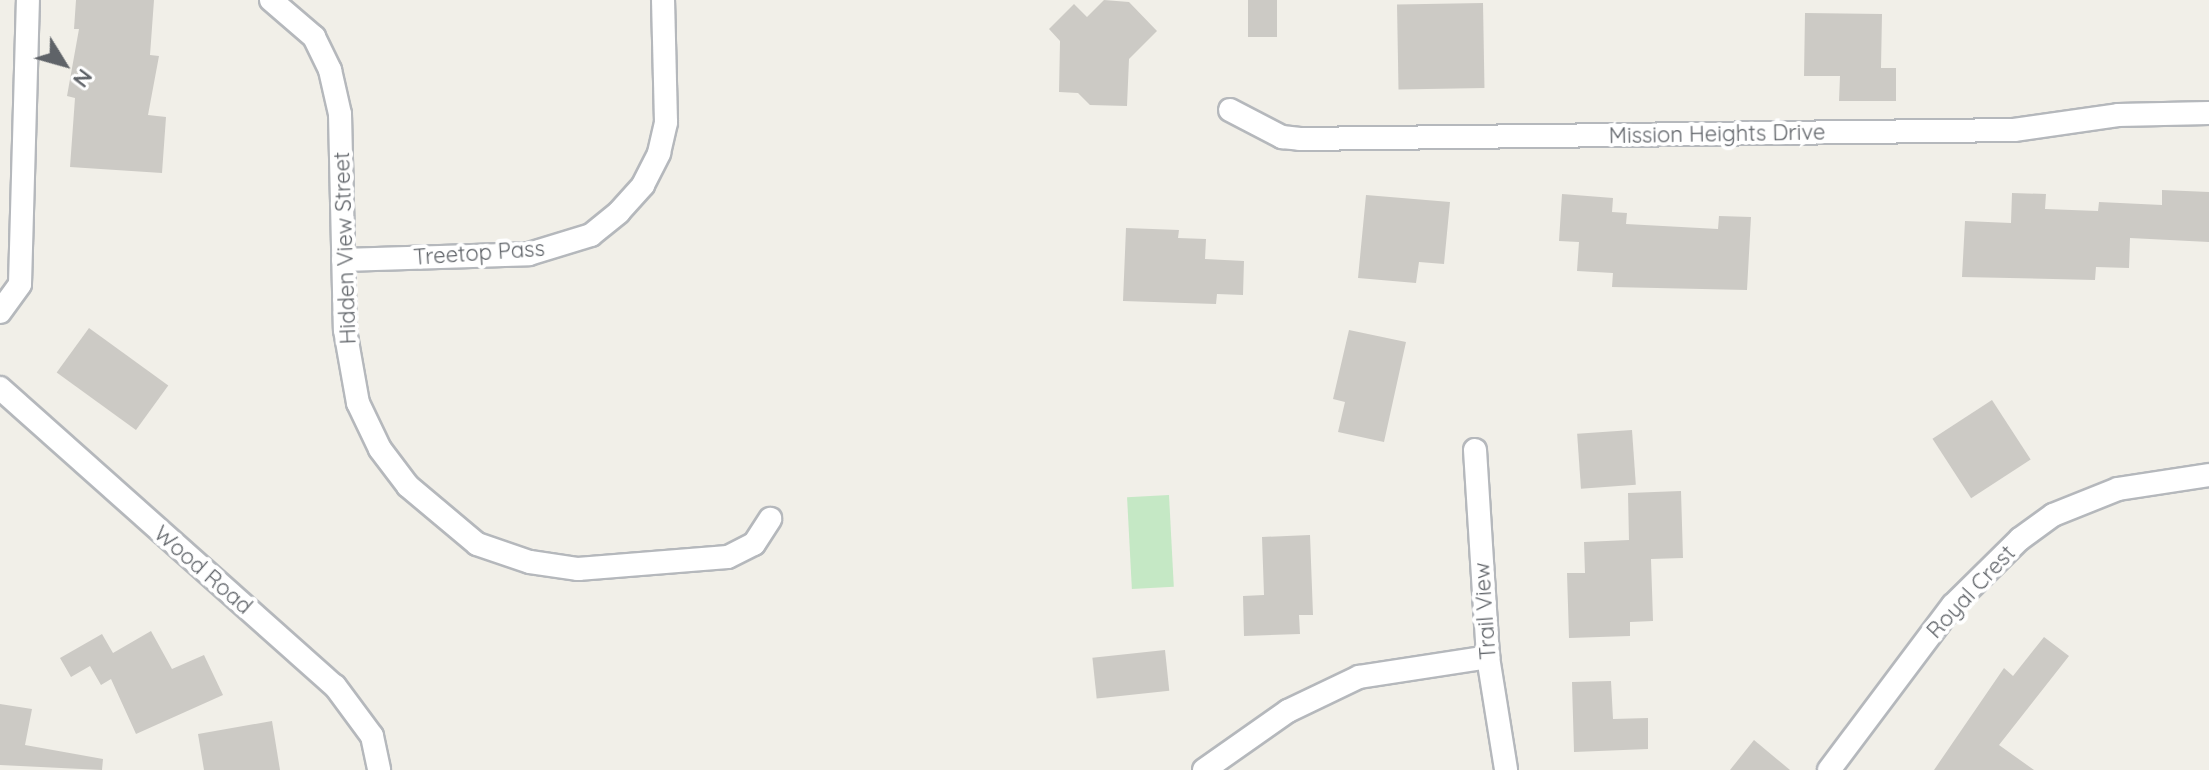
<!DOCTYPE html>
<html>
<head>
<meta charset="utf-8">
<style>
	body { margin:0 }
	#map { position:relative; width:2209px; height:770px; overflow:hidden; background:#f1efe8; font-family:Quicksand,sans-serif }
	div>[style] { position:absolute }
	[style*='--x'] { left:calc(var(--x)*1px); top:calc(var(--y)*1px); width:calc(var(--w)*1px); rotate:calc(var(--a)*1deg) }
	.green>* { inset:0; background:#c5e8c5; transform-origin:0 0 }
	.building>* { inset:0; background:#cccac5; transform-origin:0 0 }
	.roads { filter:drop-shadow(2px 0 #b5b8bc) drop-shadow(-2px 0 #b5b8bc) drop-shadow(0 2px #b5b8bc) drop-shadow(0 -2px #b5b8bc) }
	.minor>* { height:22px; margin:-11px; padding:0 11px; transform-origin:11px; border-radius:11px; background:#fff }
	span { translate:-50% -50%; white-space:nowrap; text-align:center; line-height:1.15; -webkit-text-stroke:8px #fff; paint-order:stroke }
	.street-label { font-size:22px; color:#5f6368 }
	.north { position:absolute; left:24px; top:24px; width:80px; height:80px; -webkit-text-stroke:6px #fff; paint-order:stroke; rotate:127deg; font-size:22px; font-weight:700; line-height:32px; text-align:center; color:#5f6368 }
	.north::after { content:''; display:block; margin:auto; width:28px; height:36px; background:#5f6368; clip-path:polygon(50% 0,100% 100%,50% 72%,0 100%) }
</style>
</head>
<body>
<div id="map">
	<div class="green">
		<div style="left:1169px;top:495px;width:92px;height:42px;rotate:87deg"></div>
	</div>
	<div class="building">
		<div style="clip-path:polygon(76px 0,154px 0,150px 55px,159px 56px,148px 115px,166px 117px,162px 173px,70px 167px,75px 98px,67px 96px,79px 29px,74px 29px)"></div>
		<div style="clip-path:polygon(1104px 0,1129px 2px,1157px 31px,1129px 59px,1127px 106px,1090px 105px,1078px 93px,1059px 92px,1060px 41px,1049px 29px,1074px 4px,1087px 17px)"></div>
		<div style="left:1248px;top:0;width:29px;height:37px"></div>
		<div style="left:1483px;top:3px;width:85px;height:86px;rotate:89deg"></div>
		<div style="clip-path:polygon(1805px 13px,1882px 14px,1881px 68px,1896px 68px,1896px 101px,1839px 101px,1840px 76px,1804px 76px)"></div>
		<div style="clip-path:polygon(2162px 190px,2209px 192px,2209px 242px,2130px 238px,2129px 268px,2096px 267px,2095px 280px,1962px 277px,1965px 221px,2011px 223px,2012px 193px,2046px 194px,2045px 209px,2098px 211px,2099px 202px,2162px 205px)"></div>
		<div style="clip-path:polygon(1562px 194px,1613px 198px,1612px 212px,1627px 213px,1626px 224px,1718px 229px,1719px 216px,1751px 217px,1747px 290px,1612px 287px,1613px 273px,1577px 271px,1579px 242px,1559px 241px)"></div>
		<div style="clip-path:polygon(1366px 195px,1450px 202px,1444px 264px,1419px 262px,1416px 283px,1358px 278px)"></div>
		<div style="clip-path:polygon(1126px 228px,1179px 230px,1178px 238px,1206px 239px,1205px 259px,1244px 261px,1243px 295px,1217px 294px,1216px 304px,1123px 301px)"></div>
		<div style="left:89px;top:328px;width:98px;height:55px;rotate:36deg"></div>
		<div style="clip-path:polygon(1349px 330px,1406px 342px,1384px 442px,1338px 432px,1345px 402px,1333px 399px)"></div>
		<div style="left:1992px;top:400px;width:71px;height:71px;rotate:57deg"></div>
		<div style="left:1632px;top:430px;width:55px;height:55px;rotate:86deg"></div>
		<div style="clip-path:polygon(1681px 491px,1683px 558px,1651px 559px,1653px 621px,1630px 622px,1630px 636px,1569px 638px,1567px 573px,1585px 573px,1584px 542px,1629px 540px,1628px 493px)"></div>
		<div style="clip-path:polygon(1310px 535px,1313px 615px,1299px 615px,1300px 634px,1244px 636px,1243px 596px,1264px 595px,1262px 537px)"></div>
		<div style="clip-path:polygon(151px 631px,172px 669px,204px 655px,223px 695px,136px 734px,111px 679px,101px 685px,90px 666px,71px 677px,60px 658px,102px 634px,113px 653px)"></div>
		<div style="clip-path:polygon(2044px 637px,2069px 656px,1999px 745px,2034px 770px,1934px 770px,2004px 668px,2013px 676px)"></div>
		<div style="left:1165px;top:650px;width:41px;height:73px;rotate:84deg"></div>
		<div style="clip-path:polygon(1611px 681px,1613px 719px,1648px 718px,1648px 749px,1574px 752px,1572px 682px)"></div>
		<div style="clip-path:polygon(0 704px,32px 709px,25px 745px,103px 759px,102px 770px,0 765px)"></div>
		<div style="clip-path:polygon(272px 721px,280px 770px,204px 770px,198px 734px)"></div>
		<div style="clip-path:polygon(1754px 740px,1790px 770px,1730px 770px)"></div>
	</div>
	<div class="roads">
		<div class="minor">
			<div style="--x:271;--y:0;--w:57;--a:40.7"></div>
			<div style="--x:314;--y:37;--w:37;--a:64"></div>
			<div style="--x:330;--y:70;--w:45;--a:77.2"></div>
			<div style="--x:340;--y:114;--w:216;--a:88.7"></div>
			<div style="--x:345;--y:330;--w:74;--a:79.9"></div>
			<div style="--x:358;--y:403;--w:51;--a:64.4"></div>
			<div style="--x:380;--y:449;--w:46;--a:52.9"></div>
			<div style="--x:408;--y:486;--w:90;--a:40"></div>
			<div style="--x:477;--y:544;--w:56;--a:18.8"></div>
			<div style="--x:530;--y:562;--w:49;--a:8.3"></div>
			<div style="--x:578;--y:569;--w:150;--a:-4.6"></div>
			<div style="--x:728;--y:557;--w:29;--a:-27"></div>
			<div style="--x:754;--y:544;--w:30;--a:-57"></div>
			<div style="--x:1230;--y:110;--w:59;--a:27.4"></div>
			<div style="--x:1282;--y:137;--w:18;--a:6"></div>
			<div style="--x:1300;--y:139;--w:714;--a:-0.72"></div>
			<div style="--x:2014;--y:130;--w:105;--a:-8.2"></div>
			<div style="--x:2118;--y:115;--w:91;--a:-1.3"></div>
			<div style="--x:343;--y:260;--w:186;--a:-1.8"></div>
			<div style="--x:529;--y:254;--w:65;--a:-17"></div>
			<div style="--x:591;--y:235;--w:36;--a:-39"></div>
			<div style="--x:619;--y:212;--w:36;--a:-48"></div>
			<div style="--x:643;--y:185;--w:36;--a:-63"></div>
			<div style="--x:659;--y:153;--w:32;--a:-77"></div>
			<div style="--x:666;--y:122;--w:122;--a:-91.4"></div>
			<div style="--x:0;--y:312;--w:34;--a:-54"></div>
			<div style="--x:20;--y:284;--w:284;--a:-88.4"></div>
			<div style="--x:0;--y:388;--w:448;--a:41.7"></div>
			<div style="--x:335;--y:686;--w:62;--a:53.5"></div>
			<div style="--x:372;--y:736;--w:35;--a:78"></div>
			<div style="--x:1475;--y:450;--w:207;--a:86.4"></div>
			<div style="--x:1488;--y:657;--w:114;--a:80.9"></div>
			<div style="--x:1204;--y:770;--w:103;--a:-35.1"></div>
			<div style="--x:1288;--y:711;--w:79;--a:-25.6"></div>
			<div style="--x:1359;--y:677;--w:131;--a:-8.8"></div>
			<div style="--x:1829;--y:770;--w:206;--a:-53.1"></div>
			<div style="--x:1953;--y:605;--w:94;--a:-44.6"></div>
			<div style="--x:2020;--y:539;--w:41;--a:-36"></div>
			<div style="--x:2053;--y:515;--w:70;--a:-21.8"></div>
			<div style="--x:2118;--y:489;--w:92;--a:-8.7"></div>
		</div>
	</div>
	<div class="street-label">
		<span style="left:1717px;top:134px;rotate:-1deg">Mission Heights Drive</span>
		<span style="left:345px;top:248px;rotate:-92deg">Hidden View Street</span>
		<span style="left:479px;top:253px;rotate:-4deg">Treetop Pass</span>
		<span style="left:203px;top:570px;rotate:41deg">Wood Road</span>
		<span style="left:1971px;top:592px;rotate:-47deg">Royal Crest</span>
		<span style="left:1485px;top:611px;rotate:-94deg">Trail View</span>
	</div>
	<div class="north">N</div>
</div>
</body>
</html>
